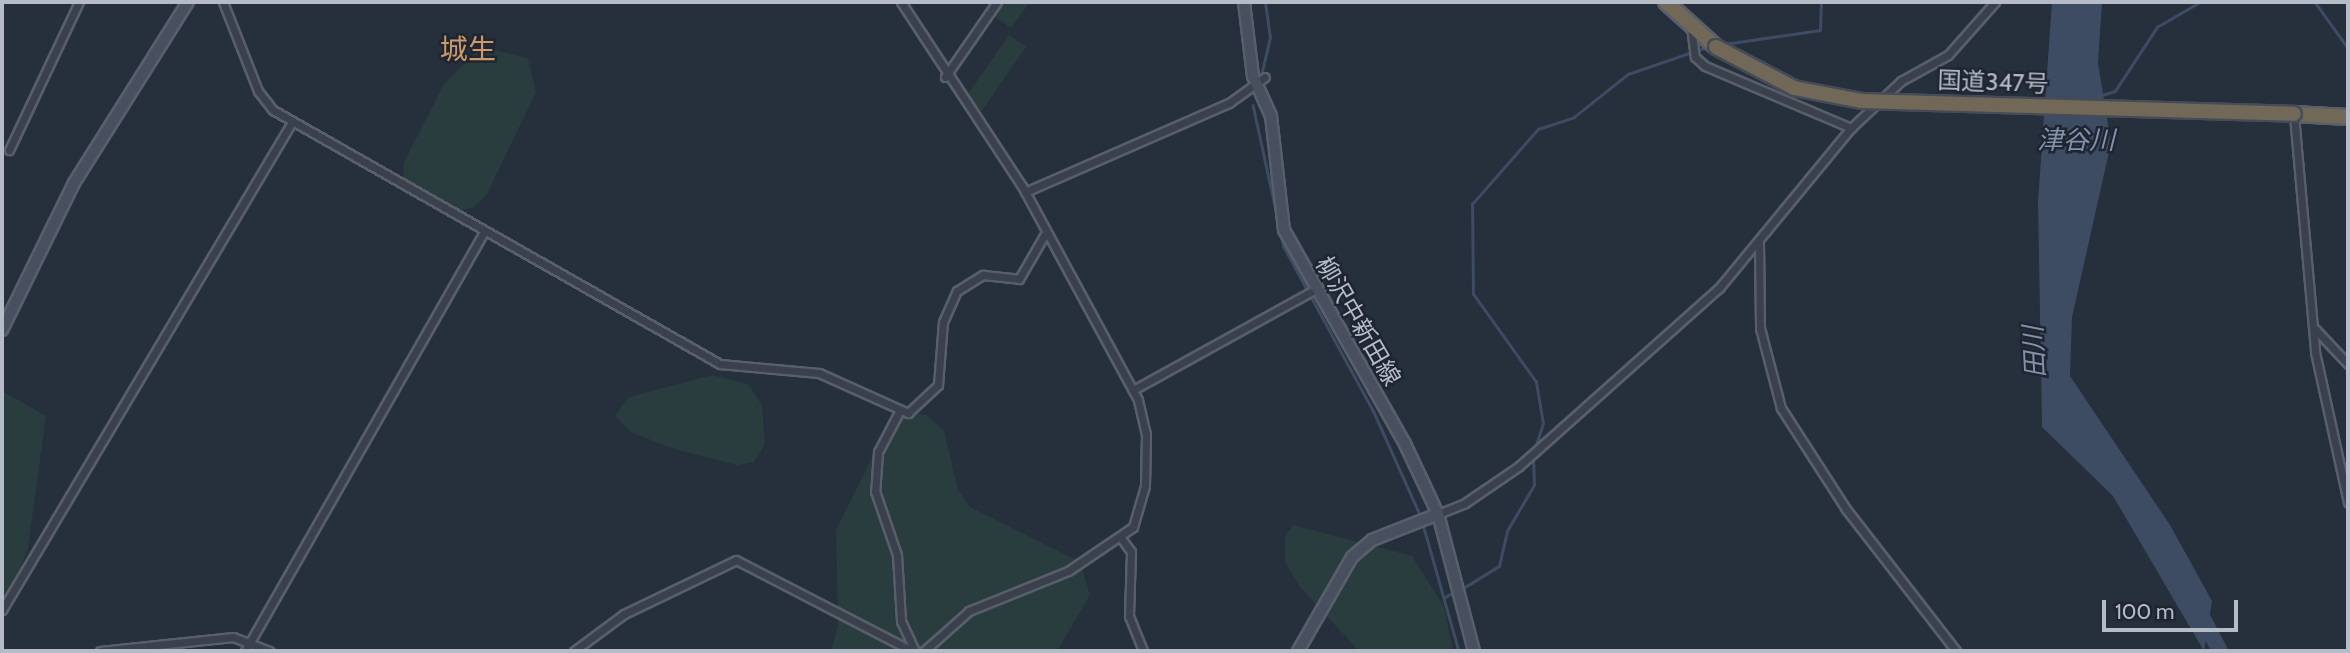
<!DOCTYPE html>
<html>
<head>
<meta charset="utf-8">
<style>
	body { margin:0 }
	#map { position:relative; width:2350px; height:653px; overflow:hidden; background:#262f3c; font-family:Cabin,"Noto Sans JP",sans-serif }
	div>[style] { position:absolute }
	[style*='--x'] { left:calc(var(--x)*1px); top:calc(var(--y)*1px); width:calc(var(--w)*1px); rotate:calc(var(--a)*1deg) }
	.green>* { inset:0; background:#293c3e; transform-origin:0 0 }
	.water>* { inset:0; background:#3d4c63 }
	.stream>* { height:2.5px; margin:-1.25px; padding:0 1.25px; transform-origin:1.25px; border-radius:1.25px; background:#3d4c63 }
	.river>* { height:16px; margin:-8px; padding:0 8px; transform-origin:8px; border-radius:8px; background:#3d4c63 }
	.roads { filter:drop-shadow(2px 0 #585f6a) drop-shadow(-2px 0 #585f6a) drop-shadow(0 2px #585f6a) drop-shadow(0 -2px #585f6a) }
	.street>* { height:7px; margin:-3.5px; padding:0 3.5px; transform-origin:3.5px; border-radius:3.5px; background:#3a414c }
	.secondary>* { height:10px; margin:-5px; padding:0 5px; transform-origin:5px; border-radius:5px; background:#48505f }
	.highway>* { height:14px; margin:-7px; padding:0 7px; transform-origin:7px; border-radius:7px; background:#716858 }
	.bridges { filter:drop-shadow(2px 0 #454c57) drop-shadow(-2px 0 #454c57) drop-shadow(0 2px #454c57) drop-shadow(0 -2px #454c57) }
	.highway-bridge>* { height:14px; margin:-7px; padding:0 7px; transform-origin:7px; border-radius:7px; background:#716858 }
	span { translate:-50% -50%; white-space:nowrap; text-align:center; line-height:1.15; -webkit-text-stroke:5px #1f2631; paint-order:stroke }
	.street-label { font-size:24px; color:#b6bcc7 }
	.water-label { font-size:26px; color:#8092ac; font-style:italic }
	.quarter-label { font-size:28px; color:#cc986c }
	.frame { position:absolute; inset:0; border:4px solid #b6bcc7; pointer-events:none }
	.scale { position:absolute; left:2102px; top:600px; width:136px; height:32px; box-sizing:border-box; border:4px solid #b6bcc7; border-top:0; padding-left:9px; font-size:21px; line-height:24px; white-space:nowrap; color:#b6bcc7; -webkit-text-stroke:5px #1f2631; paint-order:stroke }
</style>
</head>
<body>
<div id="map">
	<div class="green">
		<div style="clip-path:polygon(1000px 2px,1030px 2px,1011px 28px,991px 14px)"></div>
		<div style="left:1009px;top:35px;width:21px;height:78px;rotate:35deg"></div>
		<div style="clip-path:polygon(481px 47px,528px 58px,536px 92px,487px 194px,474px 207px,446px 215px,415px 195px,403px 179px,404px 162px,444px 84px)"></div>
		<div style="clip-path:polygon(712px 375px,748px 384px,762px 405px,765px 443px,754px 462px,737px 465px,674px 449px,630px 432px,615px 415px,629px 397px)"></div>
		<div style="clip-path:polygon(2px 391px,46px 416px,28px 548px,2px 616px)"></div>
		<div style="clip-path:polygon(901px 411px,927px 415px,944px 431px,958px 490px,970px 507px,1080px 562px,1090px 595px,1057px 651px,831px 651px,838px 626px,836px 530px,892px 418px)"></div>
		<div style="clip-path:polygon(1293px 525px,1412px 556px,1444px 606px,1453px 651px,1359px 651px,1300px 587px,1285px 562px,1285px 537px)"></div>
	</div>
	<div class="water">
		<div style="clip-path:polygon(2052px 2px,2102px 2px,2098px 63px,2111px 143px,2072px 317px,2070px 376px,2170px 525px,2212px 601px,2204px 651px,2113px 496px,2042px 427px,2038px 202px)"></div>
	</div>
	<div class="stream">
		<div style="--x:2315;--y:2;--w:57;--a:54.3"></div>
		<div style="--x:1724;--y:44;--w:97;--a:-8.3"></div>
		<div style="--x:1820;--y:30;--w:28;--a:-88"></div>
		<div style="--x:1261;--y:76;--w:39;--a:-77"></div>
		<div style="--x:1270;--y:38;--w:36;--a:-98"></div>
		<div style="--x:2102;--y:95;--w:14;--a:-17"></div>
		<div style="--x:2115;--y:91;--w:77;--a:-56.7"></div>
		<div style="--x:2157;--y:27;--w:50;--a:-30.2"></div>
		<div style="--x:1253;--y:105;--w:145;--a:77.7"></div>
		<div style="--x:1284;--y:247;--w:186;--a:61.4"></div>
		<div style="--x:1373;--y:410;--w:117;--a:65.8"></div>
		<div style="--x:1535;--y:448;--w:25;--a:-72"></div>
		<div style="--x:1543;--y:424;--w:43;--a:-99.5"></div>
		<div style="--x:1536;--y:382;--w:108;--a:-125.6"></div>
		<div style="--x:1473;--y:294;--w:90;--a:-90.6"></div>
		<div style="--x:1472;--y:204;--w:100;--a:-48.7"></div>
		<div style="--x:1538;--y:129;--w:38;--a:-18"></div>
		<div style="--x:1574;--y:117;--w:69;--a:-38.5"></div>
		<div style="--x:1628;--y:74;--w:83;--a:-18.9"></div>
		<div style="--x:1423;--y:524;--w:132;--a:74.2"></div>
		<div style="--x:1460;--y:590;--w:46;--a:-31.6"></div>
		<div style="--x:1499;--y:566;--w:36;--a:-77"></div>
		<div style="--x:1507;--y:531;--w:53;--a:-59.6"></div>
		<div style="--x:1534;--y:485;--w:27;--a:-92"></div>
		<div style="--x:1445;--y:597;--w:10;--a:-29"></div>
	</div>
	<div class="river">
		<div style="--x:2198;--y:609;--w:47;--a:62.4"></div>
	</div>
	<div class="roads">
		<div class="street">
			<div style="--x:223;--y:2;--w:96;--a:68.5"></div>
			<div style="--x:258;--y:91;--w:24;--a:52"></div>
			<div style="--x:273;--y:110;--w:514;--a:29.61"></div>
			<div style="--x:720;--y:364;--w:99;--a:5.2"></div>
			<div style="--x:819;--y:373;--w:98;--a:24.2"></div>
			<div style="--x:908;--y:413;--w:41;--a:-43"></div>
			<div style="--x:938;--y:385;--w:63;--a:-85.5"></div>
			<div style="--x:943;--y:322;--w:34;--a:-66"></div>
			<div style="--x:957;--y:291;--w:31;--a:-32"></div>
			<div style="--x:983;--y:275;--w:36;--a:6"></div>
			<div style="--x:1019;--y:279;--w:52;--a:-60"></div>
			<div style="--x:901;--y:2;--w:220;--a:56.7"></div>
			<div style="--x:1022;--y:186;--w:243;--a:61.5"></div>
			<div style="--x:1138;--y:400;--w:35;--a:77"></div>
			<div style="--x:1146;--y:434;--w:52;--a:91.1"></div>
			<div style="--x:1145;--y:486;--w:43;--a:106.3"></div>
			<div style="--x:1133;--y:527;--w:78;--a:145.9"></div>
			<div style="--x:1068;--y:571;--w:107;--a:158"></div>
			<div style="--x:969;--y:611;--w:60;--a:138.4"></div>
			<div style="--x:1691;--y:26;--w:31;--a:83"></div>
			<div style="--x:1695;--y:57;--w:13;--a:42"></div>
			<div style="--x:1705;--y:66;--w:159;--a:23"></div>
			<div style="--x:945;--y:77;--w:91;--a:-55.3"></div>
			<div style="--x:2294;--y:115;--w:238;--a:84.9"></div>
			<div style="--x:2315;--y:352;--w:154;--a:77.6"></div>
			<div style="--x:9;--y:150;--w:164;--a:-64.7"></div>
			<div style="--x:1025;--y:192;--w:223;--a:-23.6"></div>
			<div style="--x:1229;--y:103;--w:44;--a:-35.8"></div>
			<div style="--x:1759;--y:243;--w:85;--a:89.3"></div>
			<div style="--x:1760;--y:328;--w:83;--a:75.3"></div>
			<div style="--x:1781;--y:408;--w:120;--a:57.2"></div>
			<div style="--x:1846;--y:509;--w:180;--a:52.2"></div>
			<div style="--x:2315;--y:329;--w:48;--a:46.7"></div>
			<div style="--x:1133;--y:390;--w:207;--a:-28.9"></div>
			<div style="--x:899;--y:412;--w:45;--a:117.7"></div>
			<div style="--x:878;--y:452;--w:39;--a:94"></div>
			<div style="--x:875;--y:491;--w:68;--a:71"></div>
			<div style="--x:897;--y:555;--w:66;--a:86.5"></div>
			<div style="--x:901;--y:621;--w:33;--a:65"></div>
			<div style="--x:1438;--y:514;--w:29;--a:-22"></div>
			<div style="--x:1465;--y:503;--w:65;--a:-34.4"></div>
			<div style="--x:1519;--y:466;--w:268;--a:-41.7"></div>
			<div style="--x:1719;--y:288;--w:207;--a:-50.5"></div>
			<div style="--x:1851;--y:128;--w:69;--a:-43.2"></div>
			<div style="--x:1901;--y:81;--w:54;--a:-29"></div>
			<div style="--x:1948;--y:55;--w:71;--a:-48.4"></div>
			<div style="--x:1121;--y:538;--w:17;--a:54"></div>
			<div style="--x:1131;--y:552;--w:64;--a:91.8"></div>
			<div style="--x:1129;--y:616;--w:38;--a:68"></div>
			<div style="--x:2;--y:610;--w:568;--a:-59.28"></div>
			<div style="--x:100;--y:651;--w:134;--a:-6"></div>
			<div style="--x:233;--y:637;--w:39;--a:21"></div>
			<div style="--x:245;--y:651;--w:482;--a:-60.3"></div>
			<div style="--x:574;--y:651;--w:62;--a:-36.5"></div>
			<div style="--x:624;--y:614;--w:124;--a:-25.7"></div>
			<div style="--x:736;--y:560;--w:198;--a:27.3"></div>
		</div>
		<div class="secondary">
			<div style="--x:1244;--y:2;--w:75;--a:83.1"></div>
			<div style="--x:1253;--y:76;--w:44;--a:65.8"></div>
			<div style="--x:1271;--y:116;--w:115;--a:83.5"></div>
			<div style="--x:1284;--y:230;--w:246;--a:60.5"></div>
			<div style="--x:1405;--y:444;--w:77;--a:64.8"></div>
			<div style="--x:1438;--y:514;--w:142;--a:75.3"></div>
			<div style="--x:2;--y:330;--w:164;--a:-63.9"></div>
			<div style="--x:74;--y:183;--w:214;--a:-57.8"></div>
			<div style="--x:1298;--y:651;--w:108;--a:-60.1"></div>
			<div style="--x:1352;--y:557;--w:26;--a:-40"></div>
			<div style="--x:1372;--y:540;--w:71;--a:-21.5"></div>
		</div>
		<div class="highway">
			<div style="--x:1666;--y:2;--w:67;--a:42"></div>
			<div style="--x:2294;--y:114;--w:54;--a:3.2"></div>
		</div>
	</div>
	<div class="bridges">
		<div class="highway-bridge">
			<div style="--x:1716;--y:47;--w:88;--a:27.7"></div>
			<div style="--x:1794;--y:88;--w:68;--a:11"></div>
			<div style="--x:1861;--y:101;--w:433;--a:1.7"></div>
		</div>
	</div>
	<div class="street-label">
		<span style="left:1993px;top:82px;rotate:2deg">国道347号</span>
		<span style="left:1358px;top:321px;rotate:60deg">柳沢中新田線</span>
	</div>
	<div class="water-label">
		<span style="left:2076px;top:141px">津谷川</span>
		<span style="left:2035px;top:352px;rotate:-93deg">田川</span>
	</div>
	<div class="quarter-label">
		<span style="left:468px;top:49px">城生</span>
	</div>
	<div class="frame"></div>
	<div class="scale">100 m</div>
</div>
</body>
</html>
